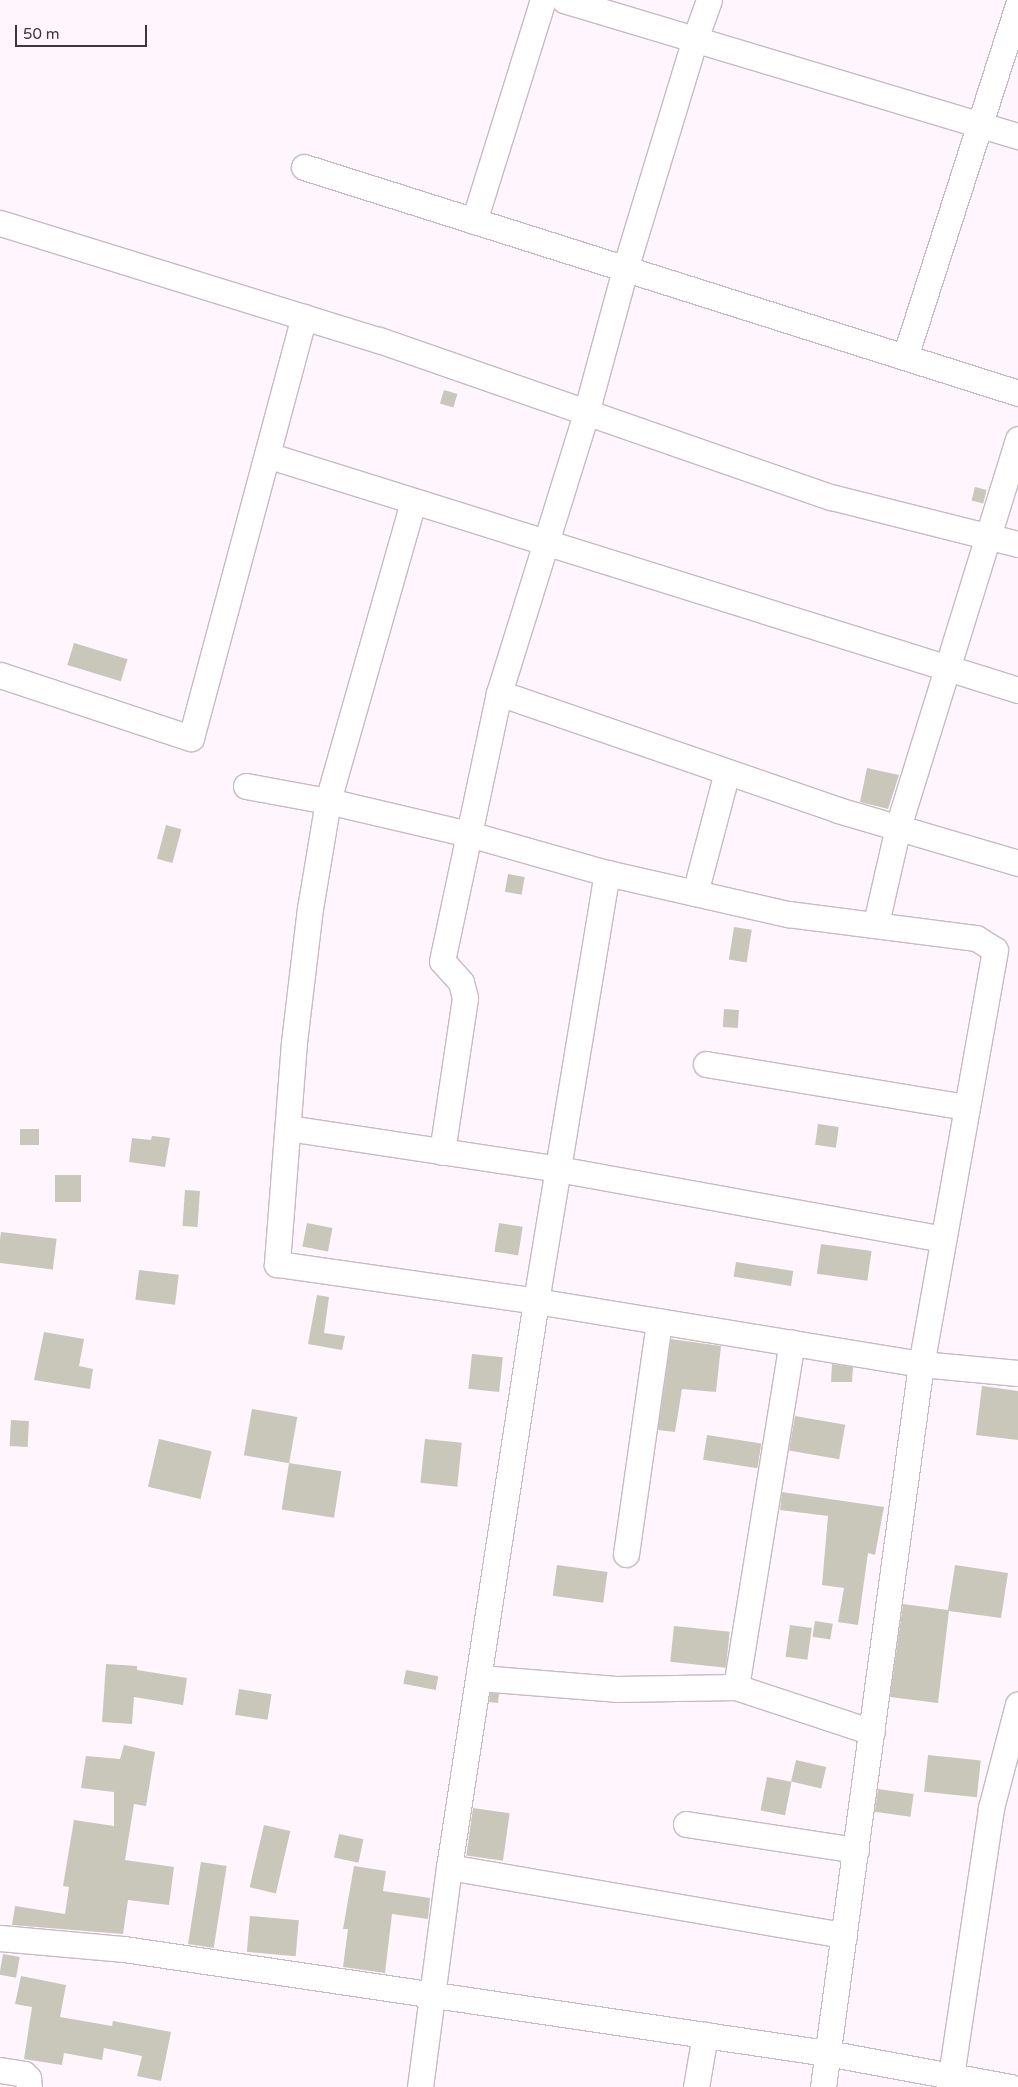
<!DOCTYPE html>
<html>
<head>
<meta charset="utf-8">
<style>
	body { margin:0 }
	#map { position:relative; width:1018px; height:2087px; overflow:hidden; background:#fff5fc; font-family:"Varela Round",sans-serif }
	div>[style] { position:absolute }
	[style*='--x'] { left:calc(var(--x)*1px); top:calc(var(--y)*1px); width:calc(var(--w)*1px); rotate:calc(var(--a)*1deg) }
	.building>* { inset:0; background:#c9c7ba; transform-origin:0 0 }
	.roads { filter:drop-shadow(1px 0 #c7bbc3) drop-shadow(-1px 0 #c7bbc3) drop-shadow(0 1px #c7bbc3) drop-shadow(0 -1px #c7bbc3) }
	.minor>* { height:25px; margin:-12.5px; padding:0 12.5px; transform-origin:12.5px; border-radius:12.5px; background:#fff }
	span { translate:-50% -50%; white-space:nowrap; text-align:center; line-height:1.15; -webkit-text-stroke:4px #fff5fc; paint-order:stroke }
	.scale { position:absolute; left:15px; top:25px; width:132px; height:22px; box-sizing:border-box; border:2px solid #3c373a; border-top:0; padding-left:6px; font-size:15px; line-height:18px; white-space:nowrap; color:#3c373a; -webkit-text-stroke:4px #fff5fc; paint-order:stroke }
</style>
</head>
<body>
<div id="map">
	<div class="building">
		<div style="left:444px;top:390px;width:14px;height:14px;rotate:17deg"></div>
		<div style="left:975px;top:487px;width:12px;height:14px;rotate:14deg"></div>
		<div style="left:74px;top:643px;width:56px;height:23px;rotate:17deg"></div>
		<div style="clip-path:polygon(867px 768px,899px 775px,888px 809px,860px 802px)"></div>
		<div style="left:166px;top:825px;width:16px;height:35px;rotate:15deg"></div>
		<div style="left:508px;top:874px;width:17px;height:18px;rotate:10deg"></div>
		<div style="left:734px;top:927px;width:18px;height:33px;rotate:9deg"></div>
		<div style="left:724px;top:1009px;width:15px;height:18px;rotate:4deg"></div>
		<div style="left:818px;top:1124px;width:21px;height:21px;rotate:8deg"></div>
		<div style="left:20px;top:1129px;width:19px;height:16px"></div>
		<div style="clip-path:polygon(152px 1136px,170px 1138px,165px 1167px,129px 1162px,132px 1138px,151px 1140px)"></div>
		<div style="left:55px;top:1175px;width:26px;height:27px"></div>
		<div style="left:185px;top:1190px;width:15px;height:36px;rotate:4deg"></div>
		<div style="left:307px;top:1223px;width:26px;height:24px;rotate:11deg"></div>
		<div style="left:499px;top:1223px;width:24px;height:29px;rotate:9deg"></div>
		<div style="left:1px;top:1232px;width:56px;height:31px;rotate:7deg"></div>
		<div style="left:821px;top:1244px;width:51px;height:30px;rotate:8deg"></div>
		<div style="left:736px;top:1262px;width:58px;height:15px;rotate:9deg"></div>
		<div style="left:139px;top:1270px;width:40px;height:30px;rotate:7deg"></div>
		<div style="clip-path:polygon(317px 1295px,329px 1297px,324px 1333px,345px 1336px,342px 1350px,308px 1344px)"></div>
		<div style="clip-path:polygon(44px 1332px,84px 1339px,79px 1366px,93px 1369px,90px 1389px,34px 1380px)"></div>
		<div style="clip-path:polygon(671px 1339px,721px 1346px,716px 1392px,682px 1389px,675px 1432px,658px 1430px)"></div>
		<div style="left:472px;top:1354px;width:31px;height:35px;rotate:6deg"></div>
		<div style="clip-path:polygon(832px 1364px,853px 1367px,852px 1382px,831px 1382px)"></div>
		<div style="clip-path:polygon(982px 1386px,1018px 1391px,1018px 1440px,976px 1435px)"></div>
		<div style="left:252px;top:1409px;width:46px;height:47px;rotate:10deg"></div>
		<div style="left:795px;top:1416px;width:51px;height:35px;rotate:10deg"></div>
		<div style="left:11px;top:1420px;width:18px;height:26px;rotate:3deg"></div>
		<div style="left:707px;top:1435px;width:55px;height:25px;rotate:9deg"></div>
		<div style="left:159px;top:1439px;width:54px;height:49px;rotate:13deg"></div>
		<div style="left:425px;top:1439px;width:37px;height:44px;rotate:6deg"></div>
		<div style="left:289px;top:1463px;width:53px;height:47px;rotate:9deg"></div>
		<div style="clip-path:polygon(782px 1492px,884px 1507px,875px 1555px,868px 1553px,858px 1625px,838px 1622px,844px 1588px,822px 1585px,828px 1516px,780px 1510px)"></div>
		<div style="left:557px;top:1565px;width:51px;height:31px;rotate:8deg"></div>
		<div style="clip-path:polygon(955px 1565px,1008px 1573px,1001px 1618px,949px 1611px,938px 1703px,890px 1697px,903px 1604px,948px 1610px)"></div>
		<div style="left:815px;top:1621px;width:18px;height:16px;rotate:9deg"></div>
		<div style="left:790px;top:1625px;width:22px;height:32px;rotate:8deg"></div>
		<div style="left:674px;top:1626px;width:56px;height:36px;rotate:6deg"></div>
		<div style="clip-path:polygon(106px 1664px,137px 1666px,137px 1670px,187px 1678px,183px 1705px,134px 1697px,132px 1724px,102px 1722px)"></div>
		<div style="left:406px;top:1670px;width:33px;height:14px;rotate:11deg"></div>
		<div style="left:239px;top:1689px;width:33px;height:26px;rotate:9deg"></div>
		<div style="left:490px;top:1693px;width:9px;height:9px;rotate:6deg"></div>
		<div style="clip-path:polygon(124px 1745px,155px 1752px,146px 1806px,134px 1804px,125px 1860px,174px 1867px,169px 1905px,128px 1900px,123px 1934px,12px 1925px,15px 1906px,65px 1914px,69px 1887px,63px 1886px,74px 1820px,114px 1826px,114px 1792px,81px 1788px,86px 1756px,120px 1759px)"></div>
		<div style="left:928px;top:1755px;width:53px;height:37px;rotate:6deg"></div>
		<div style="left:796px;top:1760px;width:31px;height:22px;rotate:13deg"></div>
		<div style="left:767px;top:1777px;width:25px;height:34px;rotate:11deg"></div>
		<div style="left:878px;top:1789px;width:36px;height:23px;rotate:8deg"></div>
		<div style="left:473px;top:1808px;width:37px;height:48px;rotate:8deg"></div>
		<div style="left:264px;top:1825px;width:27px;height:64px;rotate:13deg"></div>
		<div style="left:339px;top:1834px;width:25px;height:24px;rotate:12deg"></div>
		<div style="left:201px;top:1862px;width:26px;height:83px;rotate:9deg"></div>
		<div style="clip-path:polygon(354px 1866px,386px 1871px,383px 1891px,430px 1898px,428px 1919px,392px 1914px,385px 1973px,343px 1967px,348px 1929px,343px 1929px)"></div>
		<div style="left:250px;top:1916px;width:49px;height:36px;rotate:5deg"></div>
		<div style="left:3px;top:1954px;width:17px;height:21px;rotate:10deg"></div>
		<div style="clip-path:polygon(21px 1976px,66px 1985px,60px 2017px,112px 2026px,113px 2021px,171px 2032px,161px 2081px,137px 2076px,142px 2056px,104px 2048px,102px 2060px,64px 2053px,62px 2065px,24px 2059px,32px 2007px,15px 2004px)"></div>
	</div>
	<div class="roads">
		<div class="minor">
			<div style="--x:564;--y:0;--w:474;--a:16.7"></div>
			<div style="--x:304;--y:167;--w:749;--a:17.56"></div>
			<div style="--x:474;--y:221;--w:232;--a:-72.7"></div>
			<div style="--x:0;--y:223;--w:397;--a:17.2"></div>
			<div style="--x:379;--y:340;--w:478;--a:19.2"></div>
			<div style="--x:831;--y:497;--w:193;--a:14.1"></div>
			<div style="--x:905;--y:357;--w:370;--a:-72.2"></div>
			<div style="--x:267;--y:455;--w:787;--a:17.38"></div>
			<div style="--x:413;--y:502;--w:311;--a:105.9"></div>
			<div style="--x:328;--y:801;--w:109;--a:99.5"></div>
			<div style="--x:310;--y:908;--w:135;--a:96.8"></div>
			<div style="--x:294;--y:1042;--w:223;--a:94.4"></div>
			<div style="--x:277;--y:1264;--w:262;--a:8.1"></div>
			<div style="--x:536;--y:1301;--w:390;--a:9.3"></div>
			<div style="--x:921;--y:1364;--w:97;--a:5.3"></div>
			<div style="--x:0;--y:675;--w:201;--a:18.3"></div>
			<div style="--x:191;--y:738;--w:436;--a:-75"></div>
			<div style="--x:499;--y:693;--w:359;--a:19"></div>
			<div style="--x:838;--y:810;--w:188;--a:16.4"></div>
			<div style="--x:246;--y:786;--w:83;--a:10.4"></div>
			<div style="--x:328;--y:801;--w:145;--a:13.2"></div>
			<div style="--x:469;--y:834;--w:143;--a:15.8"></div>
			<div style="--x:607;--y:873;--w:186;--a:12.8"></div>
			<div style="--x:788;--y:914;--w:190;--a:7.3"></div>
			<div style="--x:976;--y:938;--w:22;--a:32"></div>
			<div style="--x:995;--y:950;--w:421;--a:100.1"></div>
			<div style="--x:921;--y:1364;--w:730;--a:97.72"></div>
			<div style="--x:695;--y:893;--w:125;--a:-75.2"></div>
			<div style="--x:876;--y:923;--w:98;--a:-77.1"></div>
			<div style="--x:898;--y:827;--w:406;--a:-72.8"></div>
			<div style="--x:706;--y:1064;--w:263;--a:9.4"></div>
			<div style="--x:288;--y:1128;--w:273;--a:8.6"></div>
			<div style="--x:558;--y:1169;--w:391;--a:10.3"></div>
			<div style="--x:442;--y:1152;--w:156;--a:-81.5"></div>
			<div style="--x:465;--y:998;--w:16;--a:-104"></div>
			<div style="--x:461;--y:982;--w:28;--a:-132"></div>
			<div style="--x:442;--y:961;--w:274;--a:-78"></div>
			<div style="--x:499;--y:693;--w:293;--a:-72.7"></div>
			<div style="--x:586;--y:413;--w:149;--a:-74.8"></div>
			<div style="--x:625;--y:269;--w:240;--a:-73.1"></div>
			<div style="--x:695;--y:39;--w:41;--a:-70.3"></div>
			<div style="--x:626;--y:1554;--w:235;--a:-81.9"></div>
			<div style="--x:480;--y:1678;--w:136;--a:4.6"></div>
			<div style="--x:616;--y:1689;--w:120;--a:-1"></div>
			<div style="--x:736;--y:1687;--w:143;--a:18.3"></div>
			<div style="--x:736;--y:1687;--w:349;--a:-80.8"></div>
			<div style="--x:686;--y:1824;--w:172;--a:8.7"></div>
			<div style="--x:449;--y:1867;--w:401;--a:9.8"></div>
			<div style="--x:0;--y:1938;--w:124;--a:5.1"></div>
			<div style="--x:124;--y:1949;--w:711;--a:8.42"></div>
			<div style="--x:827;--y:2053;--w:187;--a:10.5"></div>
			<div style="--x:0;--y:2070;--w:24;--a:9"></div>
			<div style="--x:24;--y:2074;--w:6;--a:45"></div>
			<div style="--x:28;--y:2078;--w:9;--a:84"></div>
			<div style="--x:951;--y:2076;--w:271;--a:-81.5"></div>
			<div style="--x:991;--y:1808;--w:107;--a:-75.4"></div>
			<div style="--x:420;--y:2087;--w:222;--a:-82.5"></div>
			<div style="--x:449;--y:1867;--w:573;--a:-81.26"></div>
			<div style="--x:536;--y:1301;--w:434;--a:-80.6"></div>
			<div style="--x:696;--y:2087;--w:53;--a:-80.2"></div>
		</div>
	</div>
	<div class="scale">50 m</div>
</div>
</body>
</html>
